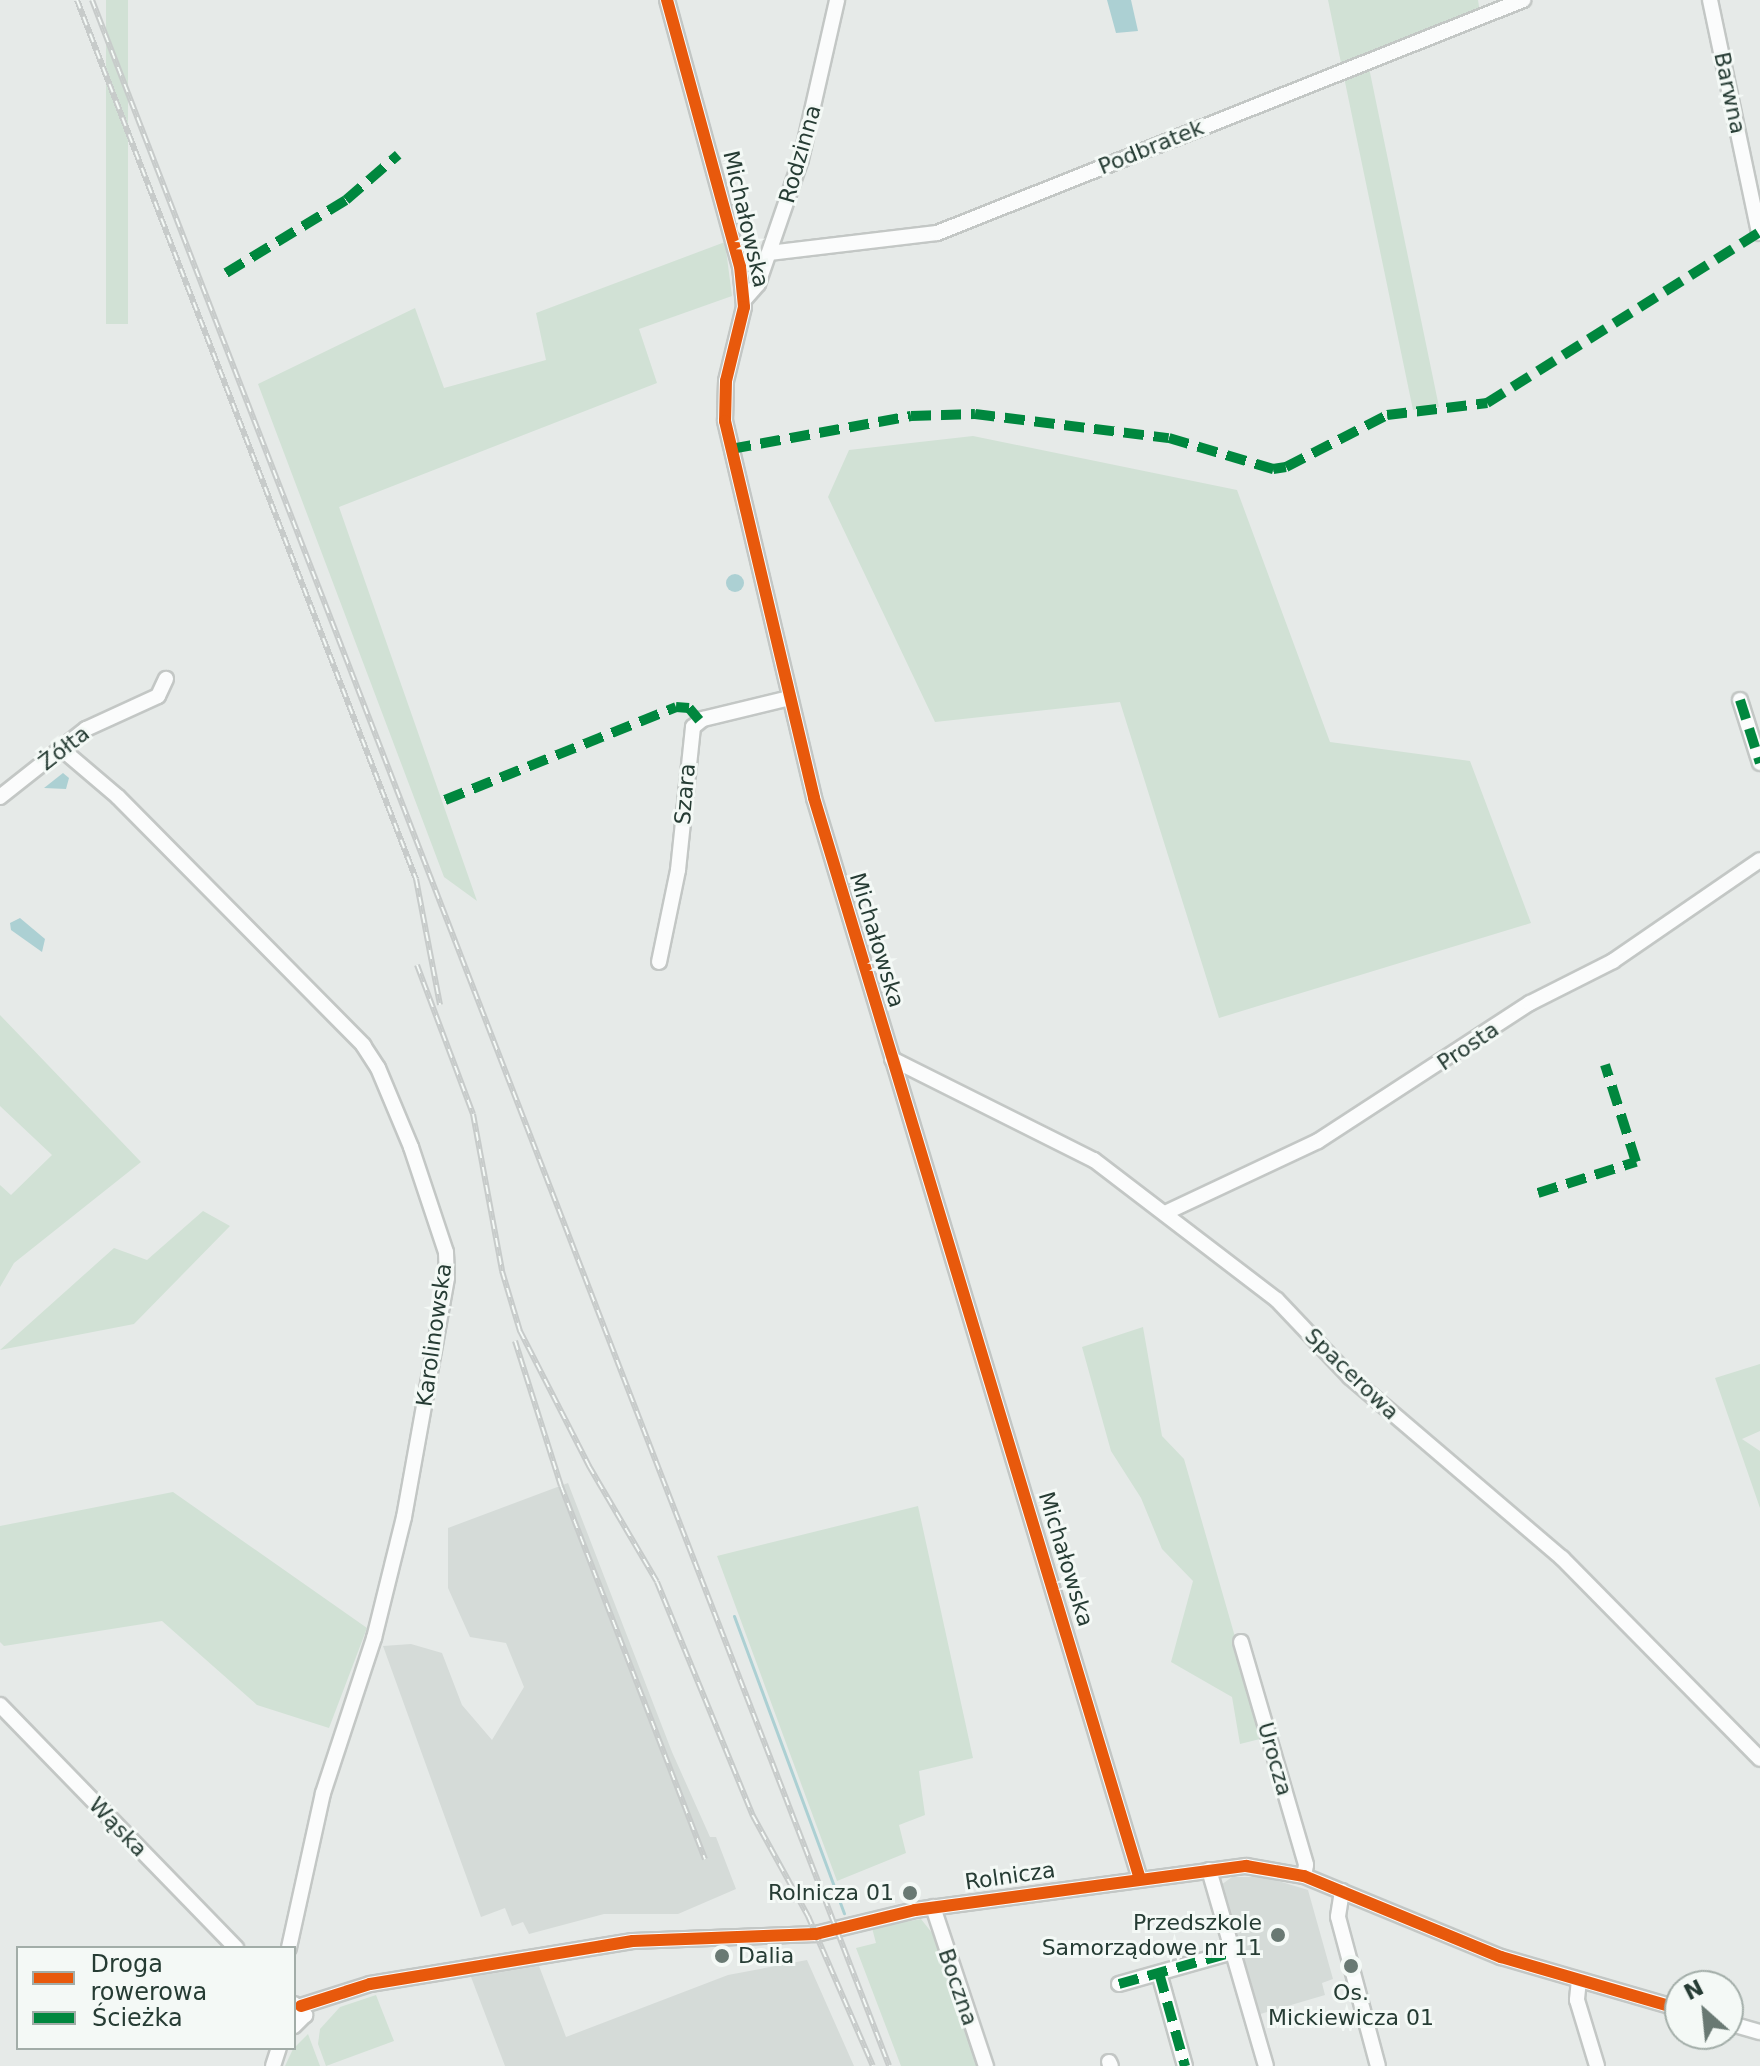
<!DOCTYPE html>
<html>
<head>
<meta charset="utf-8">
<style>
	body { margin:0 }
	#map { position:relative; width:1760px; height:2066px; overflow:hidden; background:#e6eae8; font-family:"DejaVu Sans",sans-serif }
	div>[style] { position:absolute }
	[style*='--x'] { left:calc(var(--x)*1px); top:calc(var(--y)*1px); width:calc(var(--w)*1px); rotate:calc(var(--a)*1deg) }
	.built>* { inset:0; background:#d5dbd8 }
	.green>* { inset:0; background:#d1e1d5; transform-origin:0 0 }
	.water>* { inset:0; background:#acd0d3 }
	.round { border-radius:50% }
	.stream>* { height:3px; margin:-1.5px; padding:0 1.5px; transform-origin:1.5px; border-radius:1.5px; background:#acd0d3 }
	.roads { filter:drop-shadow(2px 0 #c3c7c5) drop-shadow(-2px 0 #c3c7c5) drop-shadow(0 2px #c3c7c5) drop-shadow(0 -2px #c3c7c5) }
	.minor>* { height:14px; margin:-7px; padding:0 7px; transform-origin:7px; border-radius:7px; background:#fbfcfc }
	.rail>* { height:6px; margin-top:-3px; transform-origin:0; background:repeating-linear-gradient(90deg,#f4f9f6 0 9px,#c7cbca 0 18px); box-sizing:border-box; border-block:2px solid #c7cbca }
	.quiet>* { height:10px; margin-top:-5px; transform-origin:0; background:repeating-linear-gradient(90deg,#00873e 0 20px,transparent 0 30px) }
	.cycleway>* { height:12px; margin:-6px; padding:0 6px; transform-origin:6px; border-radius:6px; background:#e8590c }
	.dots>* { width:22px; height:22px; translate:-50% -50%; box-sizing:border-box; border:4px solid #f4f9f6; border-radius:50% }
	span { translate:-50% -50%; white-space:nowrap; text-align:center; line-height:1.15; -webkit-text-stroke:6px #f4f9f6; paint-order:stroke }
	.street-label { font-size:22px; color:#263c34 }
	.poi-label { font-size:22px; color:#263c34 }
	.right { translate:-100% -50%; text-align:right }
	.left { translate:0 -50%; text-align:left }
	.legend { position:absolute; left:16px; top:1946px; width:280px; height:104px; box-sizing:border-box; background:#f4f9f6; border:2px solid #a2ada8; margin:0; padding:10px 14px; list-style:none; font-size:24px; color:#263c34 }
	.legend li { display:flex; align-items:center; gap:16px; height:40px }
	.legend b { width:40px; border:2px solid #a2ada8 }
	.north { position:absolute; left:1664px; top:1970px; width:80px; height:80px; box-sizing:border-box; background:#f4f9f6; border:2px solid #a2ada8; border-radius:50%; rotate:333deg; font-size:22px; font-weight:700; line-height:32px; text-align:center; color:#263c34 }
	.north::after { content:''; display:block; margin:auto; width:28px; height:36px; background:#697973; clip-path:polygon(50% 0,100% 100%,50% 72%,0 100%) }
</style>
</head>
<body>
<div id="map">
	<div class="built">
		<div style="clip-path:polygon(568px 1483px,672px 1752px,710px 1837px,716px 1837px,736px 1889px,678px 1914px,604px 1914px,529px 1934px,523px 1922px,512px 1926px,505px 1908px,481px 1917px,383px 1646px,411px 1644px,442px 1653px,462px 1705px,492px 1740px,524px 1687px,506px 1643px,470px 1637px,448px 1588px,448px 1528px)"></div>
		<div style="clip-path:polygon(1232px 1877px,1265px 1877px,1308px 1890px,1333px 1979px,1322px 1983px,1325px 1995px,1257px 2015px,1221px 1885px)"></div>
		<div style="clip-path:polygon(807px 1960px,854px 2066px,505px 2066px,471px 1977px,539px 1966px,566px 2037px,728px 1975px)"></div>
	</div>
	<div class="green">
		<div style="left:106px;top:0;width:22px;height:324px"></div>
		<div style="clip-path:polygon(1328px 0,1478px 0,1480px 13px,1367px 58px,1439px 407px,1413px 410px)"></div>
		<div style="clip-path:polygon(725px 242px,732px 296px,639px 329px,657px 383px,339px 507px,477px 901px,444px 877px,258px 384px,415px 308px,444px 388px,546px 360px,536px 313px)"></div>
		<div style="clip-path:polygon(973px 436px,1237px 490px,1330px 742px,1470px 761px,1531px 923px,1219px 1018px,1120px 702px,935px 722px,828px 497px,849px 450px)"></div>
		<div style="clip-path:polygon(0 1015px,141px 1162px,14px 1263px,0 1287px,0 1185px,11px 1195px,52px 1155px,0 1106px)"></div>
		<div style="clip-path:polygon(203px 1211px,230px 1226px,134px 1324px,0 1350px,114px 1248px,147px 1260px)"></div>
		<div style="clip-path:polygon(1143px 1327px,1162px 1436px,1184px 1459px,1264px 1738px,1240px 1744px,1232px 1697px,1171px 1662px,1193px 1581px,1162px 1549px,1141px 1498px,1111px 1451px,1082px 1347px)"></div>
		<div style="clip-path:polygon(1760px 1364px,1760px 1431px,1742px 1439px,1760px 1451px,1760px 1508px,1715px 1378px)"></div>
		<div style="clip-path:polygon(173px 1492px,367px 1628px,329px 1728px,257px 1705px,162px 1621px,4px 1646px,0 1642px,0 1526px)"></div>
		<div style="clip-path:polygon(918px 1506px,973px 1758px,919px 1771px,925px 1815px,899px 1825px,906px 1853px,837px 1881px,717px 1556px)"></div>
		<div style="clip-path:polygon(921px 1919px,940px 1943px,981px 2066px,901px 2066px,856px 1948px,876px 1943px,872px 1928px)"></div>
		<div style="clip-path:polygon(376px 1995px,394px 2041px,326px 2066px,318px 2044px,320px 2029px,340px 2007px)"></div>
		<div style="clip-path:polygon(308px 2034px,320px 2066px,285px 2066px,293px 2049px)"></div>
	</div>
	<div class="water">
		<div style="clip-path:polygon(1107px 0,1131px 0,1138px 31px,1116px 33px)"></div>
		<div class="round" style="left:726px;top:574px;width:18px;height:18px"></div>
		<div style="clip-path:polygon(63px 773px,69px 778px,66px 789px,44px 788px)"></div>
		<div style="clip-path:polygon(20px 918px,45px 939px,42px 952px,11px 930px,10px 923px)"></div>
	</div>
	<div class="stream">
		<div style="--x:734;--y:1616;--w:317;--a:69.7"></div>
	</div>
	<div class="roads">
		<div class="minor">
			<div style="--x:667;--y:0;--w:276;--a:74.7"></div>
			<div style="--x:740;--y:266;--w:41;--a:84.4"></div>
			<div style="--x:744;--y:307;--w:76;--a:103.7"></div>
			<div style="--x:726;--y:381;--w:40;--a:91.4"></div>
			<div style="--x:725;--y:421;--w:387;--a:76.7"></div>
			<div style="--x:814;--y:798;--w:1129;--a:73.22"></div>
			<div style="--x:1710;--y:0;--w:238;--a:78.1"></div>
			<div style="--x:769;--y:253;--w:169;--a:-6.8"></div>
			<div style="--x:937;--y:233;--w:631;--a:-21.68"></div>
			<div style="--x:745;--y:299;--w:20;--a:-49"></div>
			<div style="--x:758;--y:284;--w:132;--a:-71"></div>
			<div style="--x:801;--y:159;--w:163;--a:-77.2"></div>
			<div style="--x:1740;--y:700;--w:66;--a:72.4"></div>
			<div style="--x:64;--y:751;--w:71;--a:40.4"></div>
			<div style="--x:118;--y:797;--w:349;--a:45.3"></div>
			<div style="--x:363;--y:1045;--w:27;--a:57"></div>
			<div style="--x:378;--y:1068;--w:86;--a:67.3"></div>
			<div style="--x:411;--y:1147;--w:111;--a:71.6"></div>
			<div style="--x:446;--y:1252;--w:26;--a:88"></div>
			<div style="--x:447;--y:1278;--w:243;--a:100.2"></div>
			<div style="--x:404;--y:1517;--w:125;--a:103.9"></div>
			<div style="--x:374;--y:1638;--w:163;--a:108.2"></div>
			<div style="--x:323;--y:1793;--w:159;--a:102.4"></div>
			<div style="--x:0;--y:797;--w:110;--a:-38.3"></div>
			<div style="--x:86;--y:729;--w:79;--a:-24.6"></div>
			<div style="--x:158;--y:696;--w:19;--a:-65"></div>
			<div style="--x:659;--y:962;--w:94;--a:-78.3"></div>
			<div style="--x:678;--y:870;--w:144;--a:-84"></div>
			<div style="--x:693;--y:727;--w:13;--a:-39"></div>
			<div style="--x:703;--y:719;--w:89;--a:-13.6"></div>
			<div style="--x:892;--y:1059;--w:226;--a:26.6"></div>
			<div style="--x:1094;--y:1160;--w:230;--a:37.4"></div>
			<div style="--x:1277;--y:1300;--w:106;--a:46.5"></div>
			<div style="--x:1350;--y:1377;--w:279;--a:40.5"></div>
			<div style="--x:1562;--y:1558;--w:282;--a:45.4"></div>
			<div style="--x:1165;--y:1213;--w:169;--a:-25.2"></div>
			<div style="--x:1318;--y:1141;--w:253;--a:-33.1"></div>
			<div style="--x:1530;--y:1003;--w:93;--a:-26.8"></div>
			<div style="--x:1613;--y:961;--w:178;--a:-34.5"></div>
			<div style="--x:1241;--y:1642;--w:232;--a:73.7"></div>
			<div style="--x:1306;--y:1865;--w:11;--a:100"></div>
			<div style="--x:0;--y:1705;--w:339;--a:45.8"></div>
			<div style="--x:1209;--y:1870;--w:204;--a:73.8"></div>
			<div style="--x:1342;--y:1891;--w:26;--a:99"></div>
			<div style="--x:1338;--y:1917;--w:154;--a:75"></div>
			<div style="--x:933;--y:1907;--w:168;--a:71.6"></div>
			<div style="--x:1159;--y:1973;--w:97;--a:74.4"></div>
			<div style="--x:1579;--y:1980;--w:20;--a:96"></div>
			<div style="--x:1577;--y:2000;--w:69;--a:73.1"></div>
			<div style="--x:1119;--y:1984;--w:118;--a:-15.7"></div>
			<div style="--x:294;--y:2004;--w:16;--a:45"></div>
			<div style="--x:305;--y:2015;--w:16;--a:135"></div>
			<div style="--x:301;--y:2006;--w:72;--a:-17.7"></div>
			<div style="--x:370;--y:1984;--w:266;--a:-9.3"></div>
			<div style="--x:633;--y:1941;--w:183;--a:-2.2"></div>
			<div style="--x:816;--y:1934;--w:102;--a:-13.6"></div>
			<div style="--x:915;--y:1910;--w:334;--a:-7.6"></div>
			<div style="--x:1246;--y:1866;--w:59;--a:9.8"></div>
			<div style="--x:1304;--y:1876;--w:213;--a:22.4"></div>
			<div style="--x:1501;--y:1957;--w:186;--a:16.2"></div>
			<div style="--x:1728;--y:2023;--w:33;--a:16"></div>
			<div style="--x:1109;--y:2062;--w:4;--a:63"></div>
			<div style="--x:273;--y:2066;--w:19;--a:-72"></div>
		</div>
	</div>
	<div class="rail">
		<div style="--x:77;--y:0;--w:942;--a:68.91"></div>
		<div style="--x:416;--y:879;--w:128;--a:79.2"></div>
		<div style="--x:92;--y:0;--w:2214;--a:68.9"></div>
		<div style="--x:417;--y:965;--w:159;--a:69.4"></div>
		<div style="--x:473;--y:1114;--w:160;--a:79.5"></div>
		<div style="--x:502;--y:1271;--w:63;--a:73.3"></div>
		<div style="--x:520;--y:1331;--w:152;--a:62.9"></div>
		<div style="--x:589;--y:1466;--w:134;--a:59.6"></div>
		<div style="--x:657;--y:1582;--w:253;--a:67.7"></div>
		<div style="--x:753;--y:1816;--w:114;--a:61.2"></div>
		<div style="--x:808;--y:1916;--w:163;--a:66.6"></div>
		<div style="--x:515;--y:1341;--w:152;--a:72.4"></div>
		<div style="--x:561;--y:1486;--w:400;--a:68.9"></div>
	</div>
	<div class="quiet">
		<div style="--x:226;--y:273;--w:140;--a:-31.3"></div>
		<div style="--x:346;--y:200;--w:69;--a:-40.9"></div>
		<div style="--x:731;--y:449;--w:183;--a:-10.4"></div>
		<div style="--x:911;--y:416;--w:64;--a:-1.8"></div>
		<div style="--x:975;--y:414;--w:195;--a:7.1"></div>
		<div style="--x:1169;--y:438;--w:109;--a:16.6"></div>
		<div style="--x:1273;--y:469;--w:13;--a:-9"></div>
		<div style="--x:1286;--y:467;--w:114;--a:-27.2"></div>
		<div style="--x:1387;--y:415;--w:101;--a:-6.8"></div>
		<div style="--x:1487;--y:403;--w:322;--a:-32.1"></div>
		<div style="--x:1740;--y:700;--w:66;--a:72.4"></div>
		<div style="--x:445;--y:800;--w:249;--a:-21.9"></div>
		<div style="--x:676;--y:707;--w:13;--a:4"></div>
		<div style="--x:689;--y:708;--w:16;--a:50"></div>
		<div style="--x:1538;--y:1193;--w:103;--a:-17.6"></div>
		<div style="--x:1636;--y:1162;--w:102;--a:-107.7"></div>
		<div style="--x:1159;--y:1973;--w:97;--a:74.4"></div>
		<div style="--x:1119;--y:1984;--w:118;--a:-15.7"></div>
	</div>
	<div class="cycleway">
		<div style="--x:667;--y:0;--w:276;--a:74.7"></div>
		<div style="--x:740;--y:266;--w:41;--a:84.4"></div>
		<div style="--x:744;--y:307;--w:76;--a:103.7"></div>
		<div style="--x:726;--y:381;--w:40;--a:91.4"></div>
		<div style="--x:725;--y:421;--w:387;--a:76.7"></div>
		<div style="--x:814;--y:798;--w:1129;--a:73.22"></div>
		<div style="--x:301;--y:2006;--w:72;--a:-17.7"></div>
		<div style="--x:370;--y:1984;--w:266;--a:-9.3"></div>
		<div style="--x:633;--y:1941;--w:183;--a:-2.2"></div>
		<div style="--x:816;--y:1934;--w:102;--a:-13.6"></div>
		<div style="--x:915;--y:1910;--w:334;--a:-7.6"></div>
		<div style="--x:1246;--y:1866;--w:59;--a:9.8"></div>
		<div style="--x:1304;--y:1876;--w:213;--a:22.4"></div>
		<div style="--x:1501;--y:1957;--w:186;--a:16.2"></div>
	</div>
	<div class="dots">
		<div style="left:910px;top:1893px;background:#697973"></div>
		<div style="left:1278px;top:1935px;background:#697973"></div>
		<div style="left:722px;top:1956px;background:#697973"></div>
		<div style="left:1351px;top:1966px;background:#697973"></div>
	</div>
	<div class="street-label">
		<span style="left:1730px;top:93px;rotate:78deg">Barwna</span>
		<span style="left:1151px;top:147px;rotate:-22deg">Podbratek</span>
		<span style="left:800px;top:154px;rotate:-74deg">Rodzinna</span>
		<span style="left:746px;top:219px;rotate:77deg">Michałowska</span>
		<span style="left:64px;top:748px;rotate:-38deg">Żółta</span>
		<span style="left:685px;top:794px;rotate:-85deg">Szara</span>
		<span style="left:877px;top:940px;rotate:73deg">Michałowska</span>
		<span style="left:1468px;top:1046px;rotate:-34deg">Prosta</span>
		<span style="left:434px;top:1335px;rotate:-82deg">Karolinowska</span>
		<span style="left:1352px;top:1374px;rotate:44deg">Spacerowa</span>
		<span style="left:1066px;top:1559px;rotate:73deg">Michałowska</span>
		<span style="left:1275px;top:1759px;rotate:74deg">Urocza</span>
		<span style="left:118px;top:1827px;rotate:46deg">Wąska</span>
		<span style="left:1010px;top:1876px;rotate:-8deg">Rolnicza</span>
		<span style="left:958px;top:1987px;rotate:71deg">Boczna</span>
	</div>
	<div class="poi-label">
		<span class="right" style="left:894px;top:1893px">Rolnicza 01</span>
		<span class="right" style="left:1262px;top:1935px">Przedszkole<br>Samorządowe nr 11</span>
		<span class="left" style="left:738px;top:1956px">Dalia</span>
		<span style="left:1351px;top:2005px">Os.<br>Mickiewicza 01</span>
	</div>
	<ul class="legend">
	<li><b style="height:10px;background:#e8590c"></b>Droga rowerowa</li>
	<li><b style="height:10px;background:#00873e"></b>Ścieżka</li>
	</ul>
	<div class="north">N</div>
</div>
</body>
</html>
